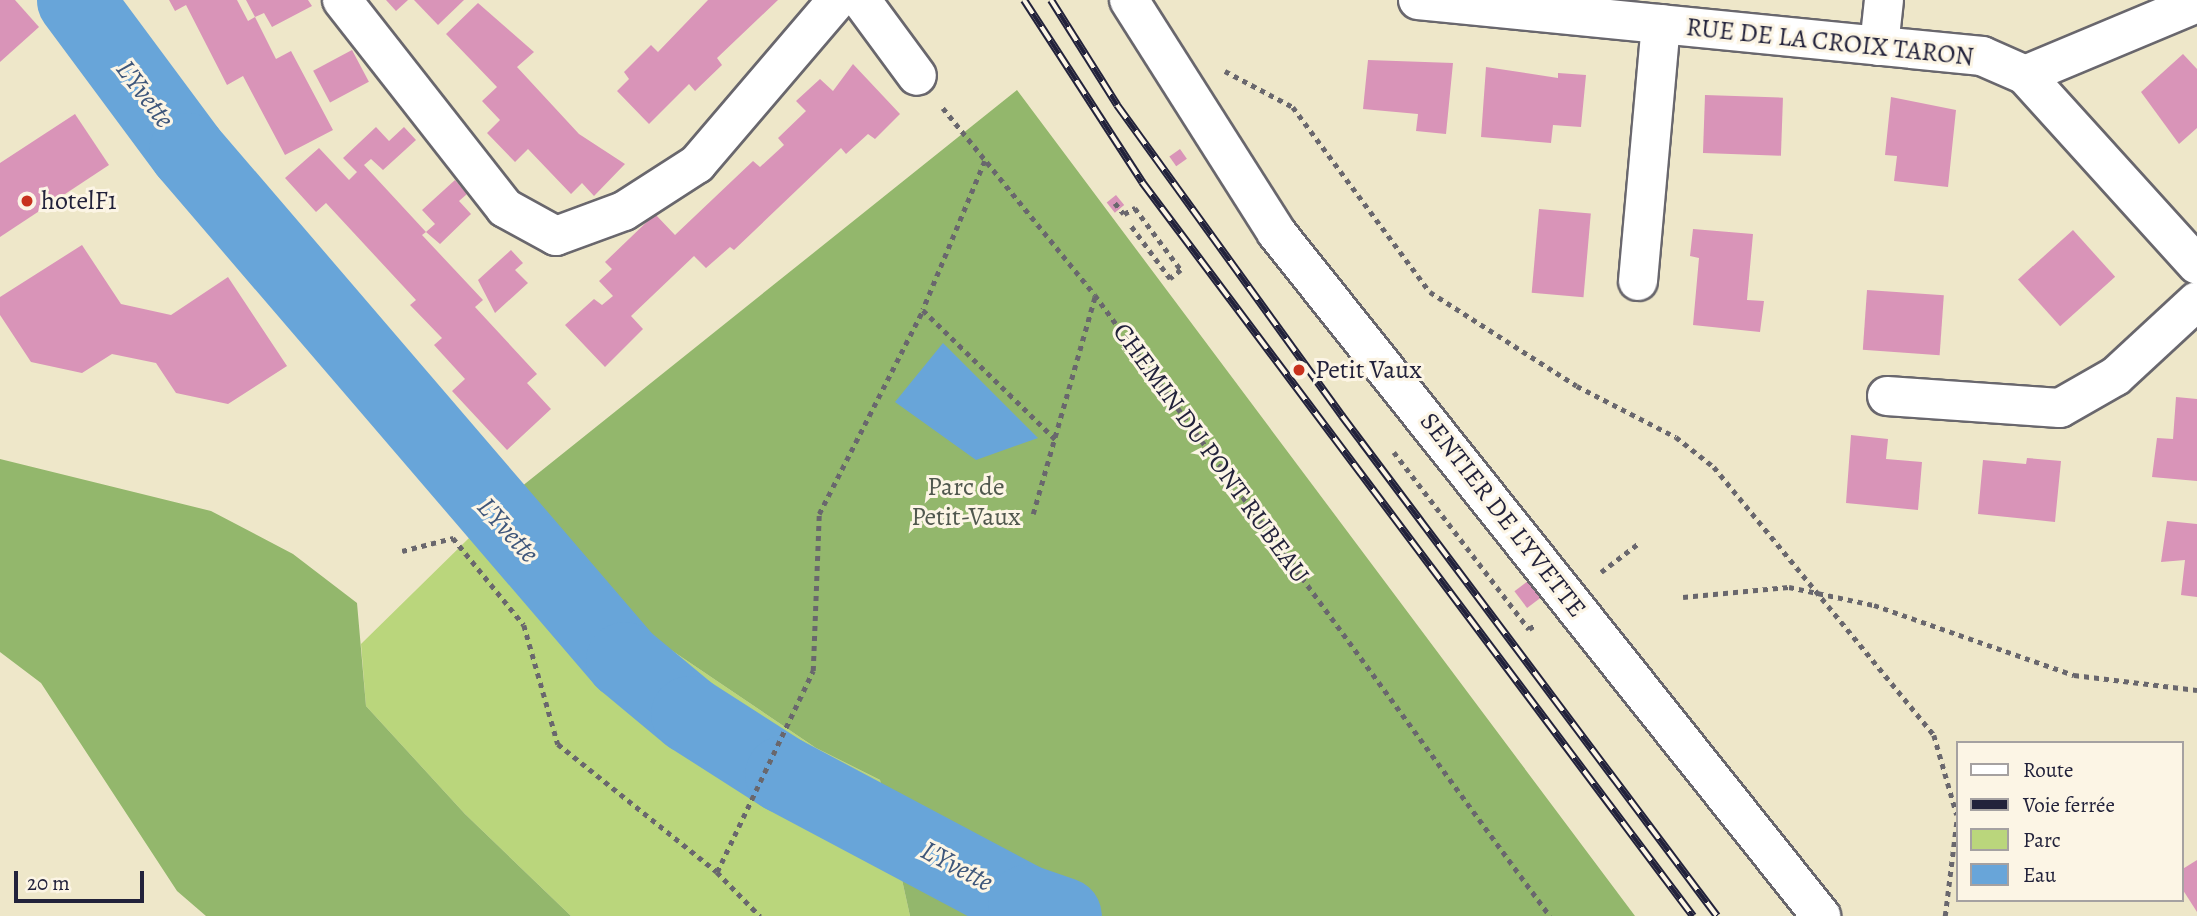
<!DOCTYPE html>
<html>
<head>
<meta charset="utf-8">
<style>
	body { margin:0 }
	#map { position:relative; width:2197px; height:916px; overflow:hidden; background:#eee7c9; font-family:Alegreya,serif }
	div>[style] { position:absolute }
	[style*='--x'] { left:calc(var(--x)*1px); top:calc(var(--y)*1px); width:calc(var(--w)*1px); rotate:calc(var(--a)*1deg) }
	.green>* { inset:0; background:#bad67c }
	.forest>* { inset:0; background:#93b76c }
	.water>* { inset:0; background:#68a5d9 }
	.river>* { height:77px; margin:-38.5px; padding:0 38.5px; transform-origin:38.5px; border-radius:38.5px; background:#68a5d9 }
	.building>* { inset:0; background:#d994b8; transform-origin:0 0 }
	.path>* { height:4.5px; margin-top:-2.25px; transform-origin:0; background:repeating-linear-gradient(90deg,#69676d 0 5px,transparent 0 10px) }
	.roads { filter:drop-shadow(2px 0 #69676d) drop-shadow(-2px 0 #69676d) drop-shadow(0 2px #69676d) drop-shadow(0 -2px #69676d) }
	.minor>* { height:38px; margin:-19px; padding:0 19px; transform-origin:19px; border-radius:19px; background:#fff }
	.rail>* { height:8px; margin-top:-4px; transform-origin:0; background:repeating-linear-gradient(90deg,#fcf5e5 0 16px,#22223b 0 32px); box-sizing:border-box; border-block:2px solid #22223b }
	.dots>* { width:19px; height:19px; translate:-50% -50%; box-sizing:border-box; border:4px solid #fcf5e5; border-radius:50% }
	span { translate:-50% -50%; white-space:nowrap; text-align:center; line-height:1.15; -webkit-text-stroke:6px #fcf5e5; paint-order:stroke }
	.street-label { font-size:26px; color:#22223b }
	.poi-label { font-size:26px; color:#22223b }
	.left { translate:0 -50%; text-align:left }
	.park-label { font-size:26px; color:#50584e }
	.water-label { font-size:28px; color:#3e567a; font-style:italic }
	.legend { position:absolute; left:1956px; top:741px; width:228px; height:161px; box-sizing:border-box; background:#fcf5e5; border:2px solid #a5a1a1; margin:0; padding:9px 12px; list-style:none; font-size:21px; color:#22223b }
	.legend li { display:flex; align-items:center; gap:14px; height:35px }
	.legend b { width:35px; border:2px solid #a5a1a1 }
	.scale { position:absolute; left:14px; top:871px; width:130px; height:32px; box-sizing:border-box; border:4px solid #22223b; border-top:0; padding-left:9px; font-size:21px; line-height:24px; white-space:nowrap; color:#22223b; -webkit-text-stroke:5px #fcf5e5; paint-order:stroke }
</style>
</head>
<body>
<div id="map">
	<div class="green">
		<div style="clip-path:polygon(521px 487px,640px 629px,816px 748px,880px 780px,910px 916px,571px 916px,465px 814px,366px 706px,361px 644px)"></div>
	</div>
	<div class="forest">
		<div style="clip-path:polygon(1017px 90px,1635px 916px,910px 916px,880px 780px,816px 748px,640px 629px,521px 487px)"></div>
		<div style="clip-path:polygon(0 459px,211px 511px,293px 554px,357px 603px,366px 706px,465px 814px,571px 916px,206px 916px,177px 891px,41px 683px,0 652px)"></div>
	</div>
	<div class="water">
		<div style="clip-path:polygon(943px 343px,1038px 438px,976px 460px,895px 402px)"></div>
	</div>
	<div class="river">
		<div style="--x:75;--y:0;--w:188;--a:53.4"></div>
		<div style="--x:187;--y:151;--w:671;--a:49.35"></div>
		<div style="--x:624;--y:660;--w:85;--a:39.7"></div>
		<div style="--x:689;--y:714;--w:112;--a:32.6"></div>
		<div style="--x:783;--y:774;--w:275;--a:28"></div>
		<div style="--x:1026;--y:903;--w:39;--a:19"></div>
	</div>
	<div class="building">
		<div style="clip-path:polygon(0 0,15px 0,39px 27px,0 62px)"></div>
		<div style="clip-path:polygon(169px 0,237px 0,248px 21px,255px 17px,276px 59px,291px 51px,333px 130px,285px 155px,243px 76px,227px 85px,186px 5px,175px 11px)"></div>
		<div style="clip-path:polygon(246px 0,308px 0,312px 6px,272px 27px,264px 13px,255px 17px)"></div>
		<div style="clip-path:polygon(386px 0,408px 0,396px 11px)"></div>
		<div style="clip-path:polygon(414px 0,464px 0,438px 25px)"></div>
		<div style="clip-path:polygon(708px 0,778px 0,717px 58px,722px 65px,695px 91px,689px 84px,649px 124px,617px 91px,629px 79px,624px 72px,651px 45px,658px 52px)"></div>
		<div style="clip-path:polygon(478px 3px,534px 52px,517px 67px,579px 134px,625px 164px,594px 196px,582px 183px,571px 194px,528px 149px,515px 162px,487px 133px,500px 120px,482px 101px,497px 87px,446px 34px)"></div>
		<div style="left:352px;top:50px;width:36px;height:44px;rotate:62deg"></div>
		<div style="clip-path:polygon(2183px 54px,2197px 69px,2197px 128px,2179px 144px,2141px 92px)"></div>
		<div style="clip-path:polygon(1368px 60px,1453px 63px,1446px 134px,1416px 131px,1418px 114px,1363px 109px)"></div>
		<div style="clip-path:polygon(853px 64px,900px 114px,875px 139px,868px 134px,846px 154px,841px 148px,734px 250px,730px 247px,706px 268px,694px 256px,631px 316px,643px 329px,605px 367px,565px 325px,594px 299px,602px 305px,613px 296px,599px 281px,612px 269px,605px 262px,655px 214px,675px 235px,753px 161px,760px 167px,784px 145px,778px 138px,806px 111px,796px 101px,820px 79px,833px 91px)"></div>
		<div style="clip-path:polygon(1486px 67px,1558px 78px,1558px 73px,1586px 75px,1581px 127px,1553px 125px,1551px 143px,1481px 137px)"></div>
		<div style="left:1705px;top:95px;width:78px;height:58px;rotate:2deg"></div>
		<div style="clip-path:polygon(1891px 97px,1956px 110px,1948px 187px,1894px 181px,1897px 156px,1885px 155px)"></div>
		<div style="clip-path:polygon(75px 114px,109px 165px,0 237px,0 163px)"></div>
		<div style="clip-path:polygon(376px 127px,389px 141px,404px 127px,416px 140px,383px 170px,371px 159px,364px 165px,426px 232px,422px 235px,483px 300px,475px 307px,537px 374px,527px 383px,551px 409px,507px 450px,452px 391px,465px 379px,434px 345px,442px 338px,410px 305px,416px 300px,326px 203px,316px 212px,285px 178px,319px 148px,349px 180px,357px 172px,343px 158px)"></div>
		<div style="left:1180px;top:149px;width:12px;height:13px;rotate:55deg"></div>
		<div style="clip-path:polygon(455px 180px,467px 194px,459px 201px,471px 214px,440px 244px,426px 232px,435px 224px,422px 210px)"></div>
		<div style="left:1116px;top:195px;width:13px;height:12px;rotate:51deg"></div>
		<div style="left:1539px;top:209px;width:52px;height:84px;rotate:5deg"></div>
		<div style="clip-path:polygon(1693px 229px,1753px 234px,1747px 300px,1764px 301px,1760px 332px,1693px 325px,1699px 258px,1690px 256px)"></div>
		<div style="left:2073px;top:230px;width:63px;height:74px;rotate:48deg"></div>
		<div style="clip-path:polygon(82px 245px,121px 304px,171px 315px,228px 277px,287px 366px,228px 404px,176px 393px,156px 363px,112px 354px,82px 373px,31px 362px,0 315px,0 297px)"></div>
		<div style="clip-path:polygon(511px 250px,523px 263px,515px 270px,528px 283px,495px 313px,478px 280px)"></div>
		<div style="left:1867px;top:290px;width:77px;height:60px;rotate:4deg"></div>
		<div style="clip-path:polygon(2176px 397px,2197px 399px,2197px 481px,2152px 477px,2157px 438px,2173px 439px)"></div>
		<div style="clip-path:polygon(1851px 435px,1888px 439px,1886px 459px,1922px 462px,1918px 510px,1846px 503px)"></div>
		<div style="clip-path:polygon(2027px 458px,2061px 461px,2055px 522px,1978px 514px,1983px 460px,2026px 464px)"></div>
		<div style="clip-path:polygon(2167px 521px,2197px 524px,2197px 597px,2181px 595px,2185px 560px,2161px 562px)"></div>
		<div style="left:1528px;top:581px;width:21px;height:17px;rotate:53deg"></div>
		<div style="clip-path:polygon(2197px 860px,2197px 912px,2181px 887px,2181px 870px)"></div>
	</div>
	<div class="path">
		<div style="--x:1225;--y:71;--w:77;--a:27.9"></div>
		<div style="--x:1293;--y:107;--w:230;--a:53.5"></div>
		<div style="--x:1430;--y:292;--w:174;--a:32.6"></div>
		<div style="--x:1577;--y:386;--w:111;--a:27.3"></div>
		<div style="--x:1676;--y:437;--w:48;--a:38.3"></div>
		<div style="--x:1714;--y:467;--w:347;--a:50.6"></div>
		<div style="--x:1934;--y:735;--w:83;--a:74"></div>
		<div style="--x:943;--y:108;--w:241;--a:50.9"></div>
		<div style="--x:1095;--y:295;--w:770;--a:53.77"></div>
		<div style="--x:985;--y:161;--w:161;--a:112.6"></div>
		<div style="--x:923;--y:310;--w:185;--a:44.3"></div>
		<div style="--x:1115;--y:203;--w:14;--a:51"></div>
		<div style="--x:1124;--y:214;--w:13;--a:-29"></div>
		<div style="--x:1135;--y:208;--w:77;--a:53.4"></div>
		<div style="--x:1181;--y:270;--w:14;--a:141"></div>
		<div style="--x:1170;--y:279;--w:67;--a:-126.5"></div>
		<div style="--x:1394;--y:452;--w:223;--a:52.7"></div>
		<div style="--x:1529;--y:629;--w:9;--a:-32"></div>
		<div style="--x:1033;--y:514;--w:227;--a:-74.1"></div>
		<div style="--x:402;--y:551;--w:53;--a:-14.3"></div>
		<div style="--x:453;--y:538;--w:112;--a:50.8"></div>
		<div style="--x:524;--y:625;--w:124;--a:74.1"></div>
		<div style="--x:558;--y:744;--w:204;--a:38.8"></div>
		<div style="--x:717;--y:872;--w:62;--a:45.7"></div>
		<div style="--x:1601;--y:572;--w:48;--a:-37.3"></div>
		<div style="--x:1683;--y:597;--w:106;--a:-5.4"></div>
		<div style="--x:1789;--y:587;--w:87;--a:12"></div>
		<div style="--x:1874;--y:605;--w:212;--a:19.3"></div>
		<div style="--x:2074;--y:675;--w:124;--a:7"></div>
		<div style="--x:717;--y:872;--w:223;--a:-64.5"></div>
		<div style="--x:813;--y:671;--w:157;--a:-87.8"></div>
		<div style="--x:819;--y:514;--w:229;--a:-63"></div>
		<div style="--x:1945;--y:916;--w:99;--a:-83"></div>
	</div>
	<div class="roads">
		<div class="minor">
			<div style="--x:342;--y:0;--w:264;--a:51.9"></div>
			<div style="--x:505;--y:208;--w:58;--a:28.8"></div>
			<div style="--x:556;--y:236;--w:72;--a:-20.2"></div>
			<div style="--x:624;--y:211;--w:87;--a:-32.8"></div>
			<div style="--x:697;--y:164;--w:216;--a:-49.5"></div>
			<div style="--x:861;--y:0;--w:94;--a:53.6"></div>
			<div style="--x:1129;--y:0;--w:275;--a:57.6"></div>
			<div style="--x:1276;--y:232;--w:875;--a:51.45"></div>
			<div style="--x:1418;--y:0;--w:567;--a:5.67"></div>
			<div style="--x:1982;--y:56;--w:47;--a:23.8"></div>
			<div style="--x:2025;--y:75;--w:256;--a:47.8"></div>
			<div style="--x:1879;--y:46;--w:46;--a:-83.8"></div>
			<div style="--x:2025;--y:75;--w:186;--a:-22.7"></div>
			<div style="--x:1638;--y:281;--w:258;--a:-84.9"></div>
			<div style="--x:1887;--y:396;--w:173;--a:4"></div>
			<div style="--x:2060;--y:408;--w:64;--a:-29.7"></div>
			<div style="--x:2116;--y:376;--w:110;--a:-42.8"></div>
		</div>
	</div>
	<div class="rail">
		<div style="--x:1024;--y:0;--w:217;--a:57"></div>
		<div style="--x:1142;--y:182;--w:918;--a:53.11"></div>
		<div style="--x:1051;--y:0;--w:124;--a:57.8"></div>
		<div style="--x:1117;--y:105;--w:384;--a:54.1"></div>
		<div style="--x:1342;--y:416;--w:625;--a:53.13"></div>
	</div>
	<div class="dots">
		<div style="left:27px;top:201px;background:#c8321e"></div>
		<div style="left:1299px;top:370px;background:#c8321e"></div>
	</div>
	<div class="street-label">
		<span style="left:1830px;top:42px;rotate:6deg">RUE DE LA CROIX TARON</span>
		<span style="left:1211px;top:453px;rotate:54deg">CHEMIN DU PONT RUBEAU</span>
		<span style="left:1503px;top:515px;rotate:52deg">SENTIER DE L'YVETTE</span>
	</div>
	<div class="poi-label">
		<span class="left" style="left:41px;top:201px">hotelF1</span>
		<span class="left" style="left:1315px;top:370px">Petit Vaux</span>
	</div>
	<div class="park-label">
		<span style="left:966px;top:502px">Parc de<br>Petit-Vaux</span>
	</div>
	<div class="water-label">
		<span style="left:145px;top:94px;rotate:53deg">L'Yvette</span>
		<span style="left:508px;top:530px;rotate:48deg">L'Yvette</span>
		<span style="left:957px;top:866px;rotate:28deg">L'Yvette</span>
	</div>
	<ul class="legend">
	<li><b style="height:9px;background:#fff"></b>Route</li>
	<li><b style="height:9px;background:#22223b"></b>Voie ferrée</li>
	<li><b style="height:19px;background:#bad67c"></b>Parc</li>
	<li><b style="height:19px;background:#68a5d9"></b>Eau</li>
	</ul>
	<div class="scale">20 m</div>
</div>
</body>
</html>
